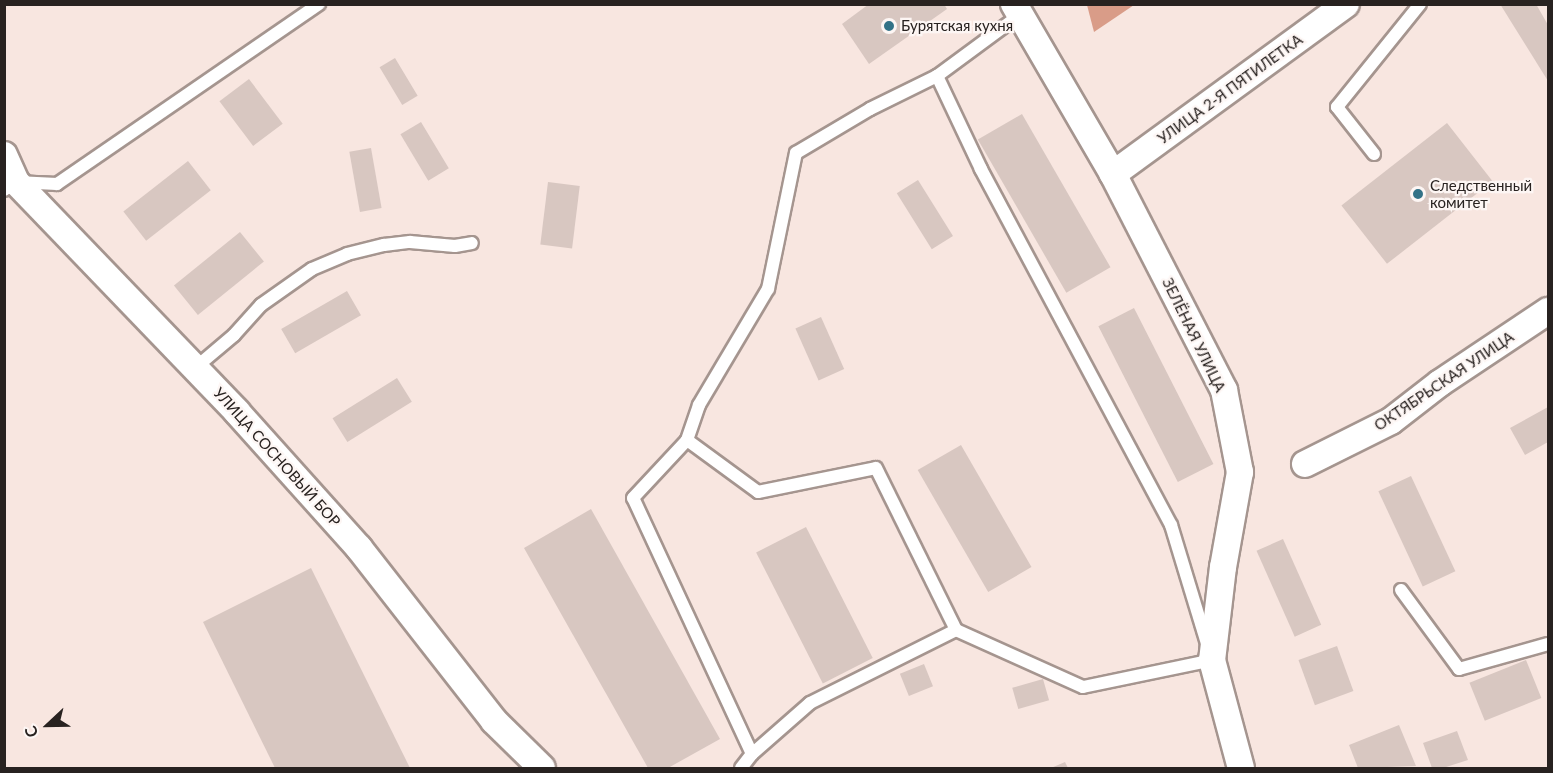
<!DOCTYPE html>
<html>
<head>
<meta charset="utf-8">
<style>
	body { margin:0 }
	#map { position:relative; width:1553px; height:773px; overflow:hidden; background:#f8e6e0; font-family:Lato,sans-serif }
	div>[style] { position:absolute }
	[style*='--x'] { left:calc(var(--x)*1px); top:calc(var(--y)*1px); width:calc(var(--w)*1px); rotate:calc(var(--a)*1deg) }
	.forest>* { inset:0; background:#d99c88 }
	.building>* { inset:0; background:#d8c7c1; transform-origin:0 0 }
	.roads { filter:drop-shadow(2px 0 #a5958f) drop-shadow(-2px 0 #a5958f) drop-shadow(0 2px #a5958f) drop-shadow(0 -2px #a5958f) }
	.lane>* { height:12px; margin:-6px; padding:0 6px; transform-origin:6px; border-radius:6px; background:#fff }
	.street>* { height:26px; margin:-13px; padding:0 13px; transform-origin:13px; border-radius:13px; background:#fff }
	.dots>* { width:16px; height:16px; translate:-50% -50%; box-sizing:border-box; border:3px solid #fdf6f4; border-radius:50% }
	span { translate:-50% -50%; white-space:nowrap; text-align:center; line-height:1.15; -webkit-text-stroke:4.5px #fdf6f4; paint-order:stroke }
	.poi-label { font-size:15px; color:#282220 }
	.left { translate:0 -50%; text-align:left }
	.street-label { font-size:15px; color:#282220 }
	.frame { position:absolute; inset:0; border:6px solid #282220; pointer-events:none }
	.north { position:absolute; left:18px; top:695px; width:60px; height:60px; -webkit-text-stroke:4px #fdf6f4; paint-order:stroke; rotate:248deg; font-size:16px; font-weight:700; line-height:24px; text-align:center; color:#282220 }
	.north::after { content:''; display:block; margin:auto; width:21px; height:27px; background:#282220; clip-path:polygon(50% 0,100% 100%,50% 72%,0 100%) }
</style>
</head>
<body>
<div id="map">
	<div class="forest">
		<div style="clip-path:polygon(1087px 5px,1087px 4px,1134px 5px,1094px 32px)"></div>
	</div>
	<div class="building">
		<div style="clip-path:polygon(869px 4px,944px 4px,947px 9px,869px 64px,842px 24px)"></div>
		<div style="clip-path:polygon(1500px 4px,1536px 4px,1548px 25px,1548px 81px)"></div>
		<div style="left:395px;top:58px;width:44px;height:18px;rotate:59deg"></div>
		<div style="left:249px;top:79px;width:56px;height:37px;rotate:53deg"></div>
		<div style="left:1022px;top:114px;width:177px;height:51px;rotate:60deg"></div>
		<div style="left:421px;top:122px;width:54px;height:24px;rotate:59deg"></div>
		<div style="left:1447px;top:123px;width:74px;height:134px;rotate:52deg"></div>
		<div style="left:371px;top:148px;width:61px;height:22px;rotate:80deg"></div>
		<div style="left:188px;top:161px;width:37px;height:82px;rotate:52deg"></div>
		<div style="left:918px;top:180px;width:66px;height:25px;rotate:58deg"></div>
		<div style="left:548px;top:182px;width:32px;height:63px;rotate:7deg"></div>
		<div style="left:240px;top:232px;width:38px;height:85px;rotate:51deg"></div>
		<div style="left:347px;top:291px;width:28px;height:76px;rotate:60deg"></div>
		<div style="left:1134px;top:308px;width:175px;height:40px;rotate:63deg"></div>
		<div style="left:821px;top:317px;width:57px;height:28px;rotate:66deg"></div>
		<div style="left:397px;top:378px;width:28px;height:76px;rotate:58deg"></div>
		<div style="clip-path:polygon(1548px 407px,1548px 442px,1525px 455px,1510px 428px)"></div>
		<div style="left:961px;top:445px;width:141px;height:50px;rotate:60deg"></div>
		<div style="left:1411px;top:476px;width:105px;height:36px;rotate:65deg"></div>
		<div style="clip-path:polygon(591px 509px,720px 739px,668px 768px,648px 768px,524px 548px)"></div>
		<div style="left:806px;top:527px;width:147px;height:56px;rotate:63deg"></div>
		<div style="left:1283px;top:539px;width:94px;height:29px;rotate:66deg"></div>
		<div style="clip-path:polygon(311px 568px,410px 768px,275px 768px,203px 622px)"></div>
		<div style="left:1337px;top:646px;width:48px;height:41px;rotate:70deg"></div>
		<div style="left:1526px;top:660px;width:41px;height:61px;rotate:68deg"></div>
		<div style="left:924px;top:664px;width:24px;height:26px;rotate:68deg"></div>
		<div style="left:1043px;top:679px;width:22px;height:32px;rotate:74deg"></div>
		<div style="clip-path:polygon(1399px 725px,1416px 766px,1358px 768px,1349px 745px)"></div>
		<div style="clip-path:polygon(1457px 731px,1468px 760px,1443px 768px,1432px 768px,1423px 743px)"></div>
		<div style="clip-path:polygon(1065px 762px,1068px 768px,1051px 768px)"></div>
	</div>
	<div class="roads">
		<div class="lane">
			<div style="--x:1374;--y:154;--w:60;--a:-128.2"></div>
			<div style="--x:1337;--y:107;--w:132;--a:-51.1"></div>
			<div style="--x:4;--y:190;--w:14;--a:-34"></div>
			<div style="--x:16;--y:182;--w:41;--a:2.8"></div>
			<div style="--x:57;--y:184;--w:318;--a:-34.5"></div>
			<div style="--x:195;--y:368;--w:51;--a:-40.2"></div>
			<div style="--x:234;--y:335;--w:40;--a:-48"></div>
			<div style="--x:261;--y:305;--w:62;--a:-35.2"></div>
			<div style="--x:312;--y:269;--w:38;--a:-23"></div>
			<div style="--x:347;--y:254;--w:38;--a:-14"></div>
			<div style="--x:384;--y:245;--w:26;--a:-7"></div>
			<div style="--x:410;--y:242;--w:45;--a:5.1"></div>
			<div style="--x:455;--y:246;--w:17;--a:-10"></div>
			<div style="--x:687;--y:440;--w:88;--a:36.2"></div>
			<div style="--x:758;--y:492;--w:120;--a:-11.5"></div>
			<div style="--x:876;--y:468;--w:181;--a:63.7"></div>
			<div style="--x:1401;--y:590;--w:98;--a:53.7"></div>
			<div style="--x:1459;--y:669;--w:92;--a:-15.7"></div>
			<div style="--x:752;--y:754;--w:77;--a:-41.3"></div>
			<div style="--x:810;--y:703;--w:163;--a:-26.6"></div>
			<div style="--x:956;--y:630;--w:139;--a:24.2"></div>
			<div style="--x:1083;--y:687;--w:132;--a:-11.8"></div>
			<div style="--x:1212;--y:660;--w:141;--a:-106.9"></div>
			<div style="--x:1171;--y:525;--w:404;--a:-118.1"></div>
			<div style="--x:981;--y:169;--w:103;--a:-115.3"></div>
			<div style="--x:741;--y:768;--w:18;--a:-52"></div>
			<div style="--x:752;--y:754;--w:282;--a:-114.9"></div>
			<div style="--x:633;--y:498;--w:79;--a:-47"></div>
			<div style="--x:687;--y:440;--w:37;--a:-71"></div>
			<div style="--x:699;--y:405;--w:135;--a:-59.3"></div>
			<div style="--x:768;--y:289;--w:139;--a:-78.4"></div>
			<div style="--x:796;--y:153;--w:86;--a:-30.7"></div>
			<div style="--x:870;--y:109;--w:75;--a:-26.2"></div>
			<div style="--x:937;--y:76;--w:104;--a:-36.4"></div>
		</div>
		<div class="street">
			<div style="--x:1014;--y:4;--w:197;--a:59.8"></div>
			<div style="--x:1113;--y:174;--w:243;--a:62.8"></div>
			<div style="--x:1224;--y:390;--w:84;--a:79"></div>
			<div style="--x:1240;--y:472;--w:97;--a:100.1"></div>
			<div style="--x:1223;--y:567;--w:94;--a:96.7"></div>
			<div style="--x:1212;--y:660;--w:112;--a:75"></div>
			<div style="--x:4;--y:155;--w:30;--a:66"></div>
			<div style="--x:16;--y:182;--w:319;--a:46.1"></div>
			<div style="--x:237;--y:412;--w:183;--a:48.1"></div>
			<div style="--x:359;--y:548;--w:219;--a:52"></div>
			<div style="--x:494;--y:721;--w:67;--a:44.4"></div>
			<div style="--x:1113;--y:174;--w:288;--a:-36.1"></div>
			<div style="--x:1305;--y:464;--w:96;--a:-26.6"></div>
			<div style="--x:1391;--y:421;--w:62;--a:-37.8"></div>
			<div style="--x:1440;--y:383;--w:130;--a:-33.7"></div>
		</div>
	</div>
	<div class="dots">
		<div style="left:889px;top:26px;background:#337287"></div>
		<div style="left:1418px;top:194px;background:#337287"></div>
	</div>
	<div class="poi-label">
		<span class="left" style="left:901px;top:26px">Бурятская кухня</span>
		<span class="left" style="left:1430px;top:194px">Следственный<br>комитет</span>
	</div>
	<div class="street-label">
		<span style="left:1230px;top:89px;rotate:-36deg">УЛИЦА 2-Я ПЯТИЛЕТКА</span>
		<span style="left:1194px;top:335px;rotate:64deg">ЗЕЛЁНАЯ УЛИЦА</span>
		<span style="left:1444px;top:381px;rotate:-34deg">ОКТЯБРЬСКАЯ УЛИЦА</span>
		<span style="left:277px;top:457px;rotate:48deg">УЛИЦА СОСНОВЫЙ БОР</span>
	</div>
	<div class="frame"></div>
	<div class="north">С</div>
</div>
</body>
</html>
